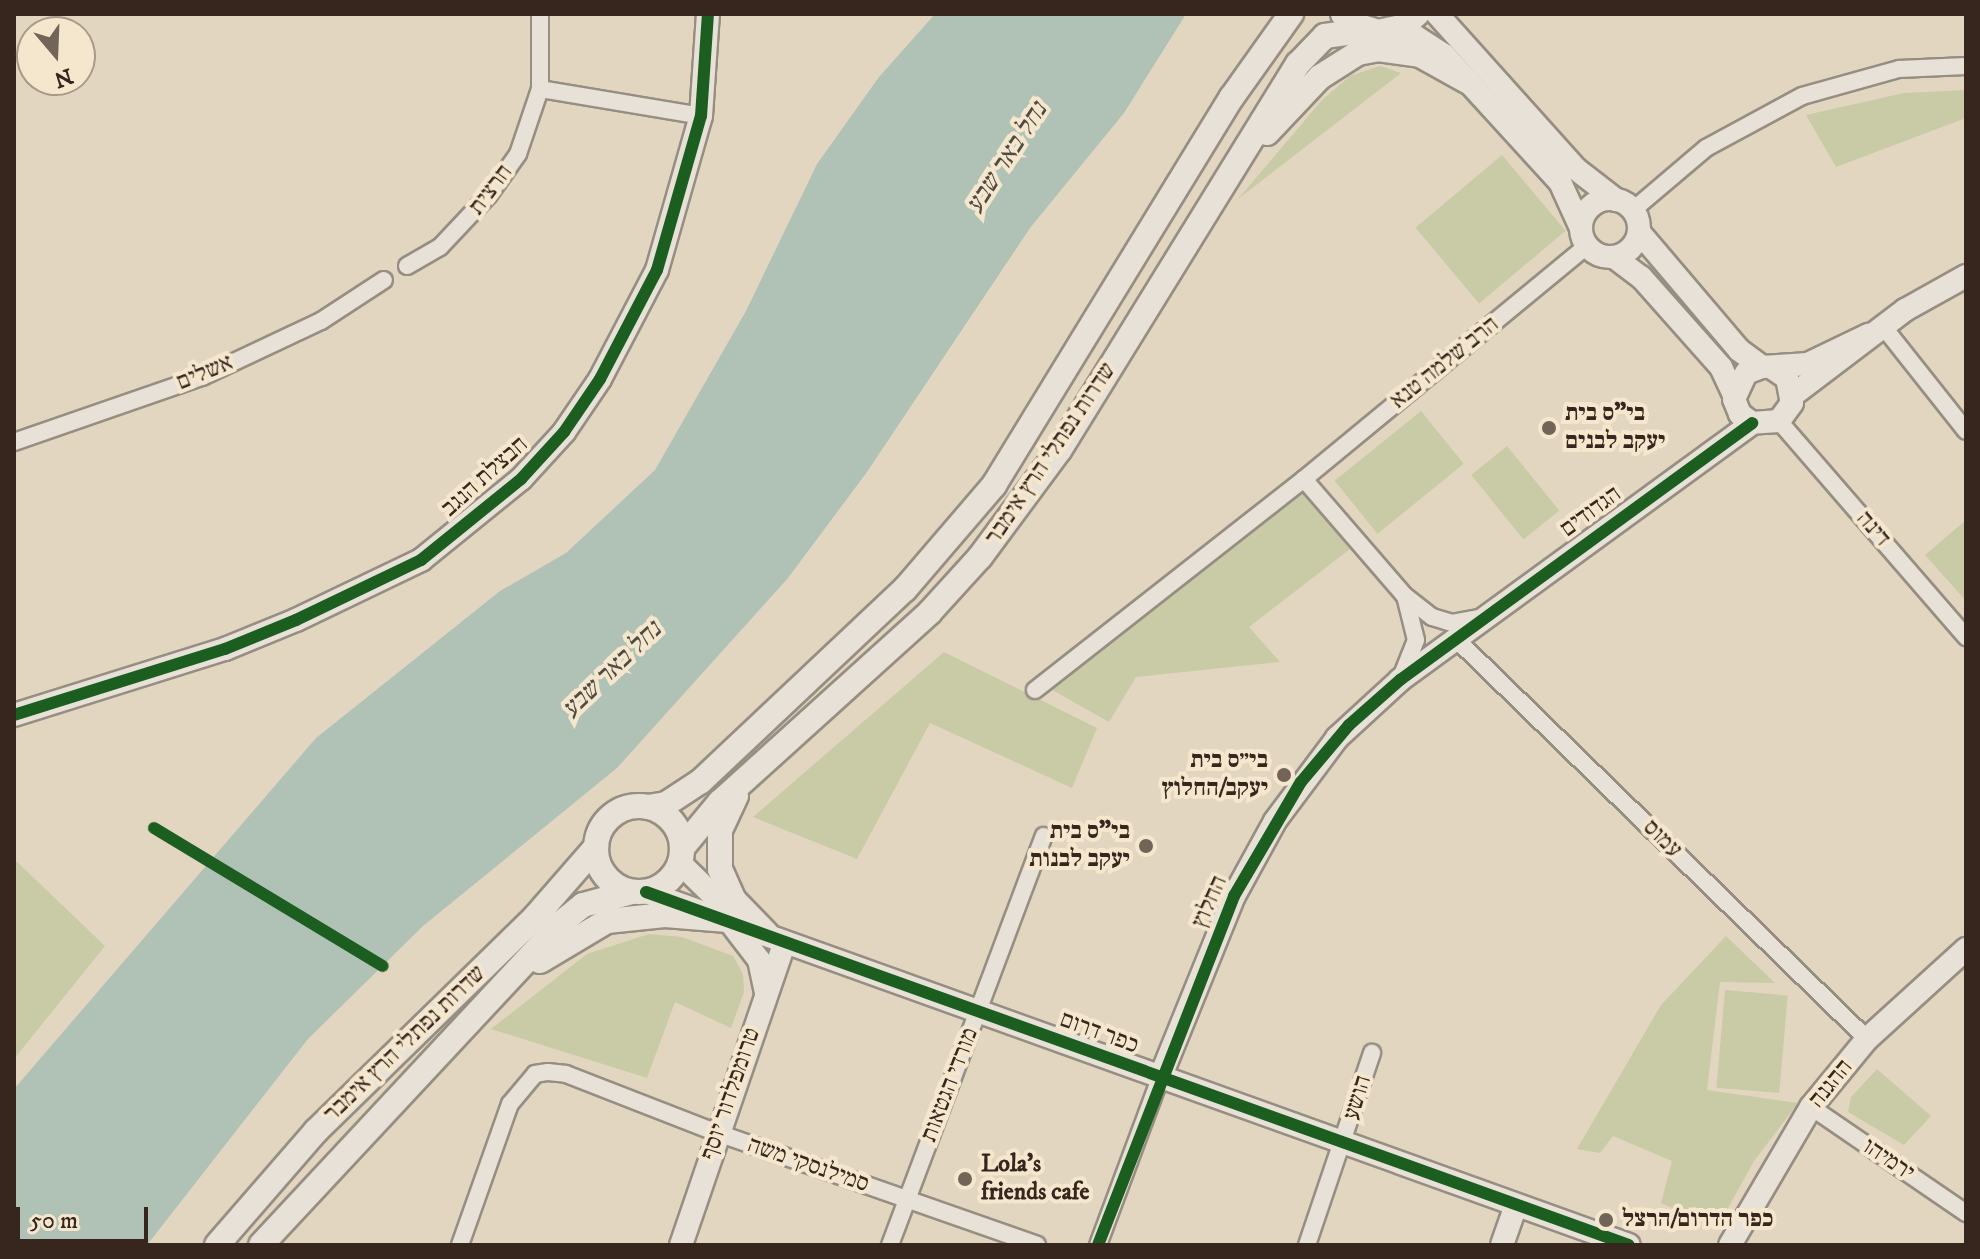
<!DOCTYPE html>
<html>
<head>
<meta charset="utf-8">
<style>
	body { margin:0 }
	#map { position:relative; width:1980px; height:1259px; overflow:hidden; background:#e2d6c1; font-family:"IM FELL DW Pica","Frank Ruhl Libre",serif }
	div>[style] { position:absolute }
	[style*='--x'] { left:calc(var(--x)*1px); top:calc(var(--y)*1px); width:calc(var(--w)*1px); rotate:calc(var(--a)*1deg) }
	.green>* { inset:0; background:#c9caa6; transform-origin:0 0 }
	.water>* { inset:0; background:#b0c2b6 }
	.roads { filter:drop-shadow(2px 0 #978e82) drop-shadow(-2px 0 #978e82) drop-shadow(0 2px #978e82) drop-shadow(0 -2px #978e82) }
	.minor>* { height:16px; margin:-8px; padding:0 8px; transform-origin:8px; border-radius:8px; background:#e7e1d7 }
	.tertiary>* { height:22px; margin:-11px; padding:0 11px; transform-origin:11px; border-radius:11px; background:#e7e1d7 }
	.tertiary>.ring { margin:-11px; padding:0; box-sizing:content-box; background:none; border:22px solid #e7e1d7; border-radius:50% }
	.secondary>* { height:24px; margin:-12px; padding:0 12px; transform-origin:12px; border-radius:12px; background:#e7e1d7 }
	.secondary>.ring { margin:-12px; padding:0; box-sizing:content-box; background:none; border:24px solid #e7e1d7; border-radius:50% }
	.cycleway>* { height:12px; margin:-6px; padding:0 6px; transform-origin:6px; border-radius:6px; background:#1b5e20 }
	.dots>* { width:22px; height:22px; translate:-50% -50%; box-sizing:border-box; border:4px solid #f5e6ce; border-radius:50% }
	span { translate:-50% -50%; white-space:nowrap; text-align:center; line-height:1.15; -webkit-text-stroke:8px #f5e6ce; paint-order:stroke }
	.street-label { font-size:24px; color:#36261e }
	.poi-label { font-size:24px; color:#36261e; font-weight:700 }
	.left { translate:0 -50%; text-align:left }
	.right { translate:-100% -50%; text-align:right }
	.water-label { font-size:26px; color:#4f4b43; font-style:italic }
	.frame { position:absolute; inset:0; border:16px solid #36261e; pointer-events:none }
	.north { position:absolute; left:16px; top:16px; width:80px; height:80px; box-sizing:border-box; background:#f5e6ce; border:2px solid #a99988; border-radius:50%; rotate:161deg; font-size:22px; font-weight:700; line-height:32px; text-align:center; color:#36261e }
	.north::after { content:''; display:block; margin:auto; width:28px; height:36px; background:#726457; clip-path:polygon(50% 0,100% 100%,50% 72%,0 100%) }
	.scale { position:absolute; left:16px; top:1207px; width:132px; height:36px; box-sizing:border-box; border:4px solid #36261e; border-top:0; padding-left:10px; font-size:24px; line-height:28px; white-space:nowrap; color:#36261e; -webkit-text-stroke:6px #f5e6ce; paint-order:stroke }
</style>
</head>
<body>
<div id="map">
	<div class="green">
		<div style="clip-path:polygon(1380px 66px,1401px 73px,1238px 199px,1322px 100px,1350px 76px)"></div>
		<div style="clip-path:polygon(1966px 90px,1966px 118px,1836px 167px,1806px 115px,1904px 93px)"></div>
		<div style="left:1502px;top:155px;width:99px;height:113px;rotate:50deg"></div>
		<div style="left:1421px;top:411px;width:68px;height:111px;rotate:51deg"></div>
		<div style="left:1507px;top:446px;width:83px;height:46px;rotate:51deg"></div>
		<div style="clip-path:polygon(1303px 493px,1350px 549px,1249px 627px,1280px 662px,1136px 677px,1109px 722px,1049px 688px)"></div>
		<div style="clip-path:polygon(1966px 520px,1966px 601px,1925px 555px)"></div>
		<div style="clip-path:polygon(944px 652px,1097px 728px,1072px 788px,930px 723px,857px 859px,753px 817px)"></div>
		<div style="clip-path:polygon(14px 859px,105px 946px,14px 1059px)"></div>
		<div style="clip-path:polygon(649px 934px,682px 937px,733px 956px,743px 974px,744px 992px,731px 1028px,675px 1002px,647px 1078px,491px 1029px,587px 954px)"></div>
		<div style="clip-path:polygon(1726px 936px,1775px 983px,1720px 982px,1707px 1090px,1798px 1103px,1754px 1161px,1717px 1228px,1661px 1203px,1672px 1161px,1613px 1136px,1600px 1153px,1577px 1149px,1661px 1005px)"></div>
		<div style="left:1725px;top:990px;width:63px;height:98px;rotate:5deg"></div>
		<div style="clip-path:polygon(1877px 1069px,1931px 1116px,1904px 1145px,1848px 1112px,1851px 1097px)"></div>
	</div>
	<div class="water">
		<div style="clip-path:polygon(935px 14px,1186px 14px,1124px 113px,1030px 228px,867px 472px,788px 578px,617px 768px,423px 926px,308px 1039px,147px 1245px,14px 1245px,14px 1089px,316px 738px,500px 591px,566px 553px,655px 470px,746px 311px,817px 164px,879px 77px)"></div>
	</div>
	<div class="roads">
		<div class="minor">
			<div style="--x:540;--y:14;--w:75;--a:90"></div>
			<div style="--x:540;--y:89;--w:163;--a:9.5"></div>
			<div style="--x:1633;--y:210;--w:96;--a:-40.3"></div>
			<div style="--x:1706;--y:148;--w:109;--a:-28.4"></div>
			<div style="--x:1802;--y:96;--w:101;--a:-15.6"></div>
			<div style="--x:1899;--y:69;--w:67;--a:-2.6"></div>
			<div style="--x:407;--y:266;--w:38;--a:-30"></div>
			<div style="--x:440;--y:247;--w:71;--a:-46.7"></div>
			<div style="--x:489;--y:195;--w:50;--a:-54.7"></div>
			<div style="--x:518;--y:154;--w:69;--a:-71.3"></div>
			<div style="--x:1882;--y:325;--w:135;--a:51.6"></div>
			<div style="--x:1779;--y:421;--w:286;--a:49.1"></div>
			<div style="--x:14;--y:442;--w:199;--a:-19.1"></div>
			<div style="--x:202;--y:377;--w:132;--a:-25.2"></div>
			<div style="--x:321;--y:321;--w:75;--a:-33.1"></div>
			<div style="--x:1478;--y:618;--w:26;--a:169"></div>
			<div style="--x:1452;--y:623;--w:21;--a:-163"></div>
			<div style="--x:1432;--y:617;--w:36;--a:-142"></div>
			<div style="--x:1404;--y:595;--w:153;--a:-130.8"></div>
			<div style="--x:1304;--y:479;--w:367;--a:-39.5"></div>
			<div style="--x:1456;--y:639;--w:574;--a:44.22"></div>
			<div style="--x:1400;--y:680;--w:43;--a:-68.2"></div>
			<div style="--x:1416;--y:640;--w:45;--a:-104"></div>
			<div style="--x:1035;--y:690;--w:342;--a:-38.1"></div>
			<div style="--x:1811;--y:1107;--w:188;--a:34.4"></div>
			<div style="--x:460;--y:1245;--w:150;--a:-70.5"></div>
			<div style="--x:510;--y:1104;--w:39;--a:-50"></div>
			<div style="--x:535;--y:1074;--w:13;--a:-9"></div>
			<div style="--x:548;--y:1072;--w:18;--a:6"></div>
			<div style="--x:566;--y:1074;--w:160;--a:21.3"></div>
			<div style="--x:715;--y:1132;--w:341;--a:19.3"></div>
			<div style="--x:890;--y:1245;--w:437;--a:-69.4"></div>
			<div style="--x:1098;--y:1245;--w:178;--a:-69.6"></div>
			<div style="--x:1307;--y:1245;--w:203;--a:-71.3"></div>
		</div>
		<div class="tertiary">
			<div style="--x:1437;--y:14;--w:208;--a:48.1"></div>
			<div style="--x:1576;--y:169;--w:51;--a:37.8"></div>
			<div style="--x:1390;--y:31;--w:17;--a:0"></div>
			<div style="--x:1407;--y:31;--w:44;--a:33"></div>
			<div style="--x:1444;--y:55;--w:172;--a:47.6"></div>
			<div style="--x:1560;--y:182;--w:51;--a:65.5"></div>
			<div class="ring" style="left:1581px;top:199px;width:36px;height:36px"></div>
			<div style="--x:1639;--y:232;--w:155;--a:49.7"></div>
			<div style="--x:1739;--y:350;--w:29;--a:36"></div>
			<div style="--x:1614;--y:257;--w:34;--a:37"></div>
			<div style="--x:1641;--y:277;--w:120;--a:48.4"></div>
			<div style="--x:1721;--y:367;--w:31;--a:65"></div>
			<div style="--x:1772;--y:368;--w:18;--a:34"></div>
			<div style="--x:1787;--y:378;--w:25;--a:79"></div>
			<div style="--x:1792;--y:403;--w:22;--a:126"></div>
			<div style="--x:1779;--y:421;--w:27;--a:176"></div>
			<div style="--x:1752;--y:423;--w:15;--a:-143"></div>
			<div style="--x:1740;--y:414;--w:16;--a:-112"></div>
			<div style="--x:1734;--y:399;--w:29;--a:-65"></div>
			<div style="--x:1746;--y:373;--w:17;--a:-21"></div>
			<div style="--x:1762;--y:367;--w:46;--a:-3.7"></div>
			<div style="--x:1808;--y:364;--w:67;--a:-25.8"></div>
			<div style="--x:1793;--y:395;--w:141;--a:-37.2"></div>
			<div style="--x:1905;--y:310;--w:70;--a:-29.1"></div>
			<div style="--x:14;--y:715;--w:221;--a:-17.4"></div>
			<div style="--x:225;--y:649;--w:77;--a:-22.2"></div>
			<div style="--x:296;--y:620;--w:139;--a:-25.6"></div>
			<div style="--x:421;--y:560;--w:129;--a:-39"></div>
			<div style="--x:521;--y:479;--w:64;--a:-47.5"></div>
			<div style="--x:564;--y:432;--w:64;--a:-55.8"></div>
			<div style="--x:600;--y:379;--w:123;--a:-62.4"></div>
			<div style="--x:657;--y:270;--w:160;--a:-74.1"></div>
			<div style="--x:701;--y:116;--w:102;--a:-86.1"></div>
			<div style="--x:680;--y:863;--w:71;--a:44.4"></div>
			<div style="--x:646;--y:892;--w:1044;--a:19.75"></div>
			<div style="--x:733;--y:926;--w:43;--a:52.6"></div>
			<div style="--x:759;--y:960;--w:34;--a:78"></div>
			<div style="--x:1160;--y:1078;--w:196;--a:-67.9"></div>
			<div style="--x:1234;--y:896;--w:85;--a:-61.3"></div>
			<div style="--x:1275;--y:821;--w:104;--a:-53.2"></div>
			<div style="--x:1337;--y:738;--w:86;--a:-42.6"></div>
			<div style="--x:1400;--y:680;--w:436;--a:-36.1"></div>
			<div style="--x:681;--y:1245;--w:318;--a:-71.1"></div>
			<div style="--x:1502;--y:1245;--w:42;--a:-70.7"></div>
			<div style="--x:1730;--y:1245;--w:160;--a:-59.6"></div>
			<div style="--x:1811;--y:1107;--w:88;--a:-50.5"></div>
			<div style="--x:1867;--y:1039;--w:134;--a:-42.3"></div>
		</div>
		<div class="secondary">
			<div style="--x:1343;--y:14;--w:14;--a:45"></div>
			<div style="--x:1353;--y:24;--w:26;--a:18"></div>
			<div style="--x:1378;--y:32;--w:25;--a:-12"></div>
			<div style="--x:1402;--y:27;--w:20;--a:-41"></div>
			<div style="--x:1267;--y:133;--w:77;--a:-46.6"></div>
			<div style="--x:1320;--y:77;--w:45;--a:-32.3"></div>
			<div style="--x:1358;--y:53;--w:20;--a:-11"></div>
			<div style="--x:1378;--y:49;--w:42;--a:8.1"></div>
			<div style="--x:1420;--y:55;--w:54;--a:29"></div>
			<div style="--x:736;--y:796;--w:38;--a:115"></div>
			<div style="--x:720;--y:831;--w:38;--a:90"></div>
			<div style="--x:720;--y:869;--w:34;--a:66"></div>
			<div style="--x:734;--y:900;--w:46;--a:45.9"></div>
			<div class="ring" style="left:596px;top:806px;width:62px;height:62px"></div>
			<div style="--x:648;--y:807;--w:18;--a:-9"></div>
			<div style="--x:666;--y:804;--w:42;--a:-33.3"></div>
			<div style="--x:701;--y:781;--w:280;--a:-43.3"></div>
			<div style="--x:905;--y:589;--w:137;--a:-49.4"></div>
			<div style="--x:994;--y:485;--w:455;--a:-58.5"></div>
			<div style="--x:1232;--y:97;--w:102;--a:-54.6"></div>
			<div style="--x:682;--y:848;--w:60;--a:-50.4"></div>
			<div style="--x:720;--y:802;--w:282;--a:-42.1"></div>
			<div style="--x:929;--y:613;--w:76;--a:-47.7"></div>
			<div style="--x:980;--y:557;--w:134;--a:-53.5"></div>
			<div style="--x:1060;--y:449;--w:453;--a:-58.3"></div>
			<div style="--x:1298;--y:64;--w:39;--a:-46"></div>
			<div style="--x:1325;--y:36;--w:42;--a:-8.1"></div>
			<div style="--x:540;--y:961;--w:78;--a:-30.8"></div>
			<div style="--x:607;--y:921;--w:58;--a:-5.9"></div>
			<div style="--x:665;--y:915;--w:62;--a:4.6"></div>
			<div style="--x:217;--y:1245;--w:151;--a:-49"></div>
			<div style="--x:316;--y:1131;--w:306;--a:-44.3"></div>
			<div style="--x:535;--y:917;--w:93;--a:-48.9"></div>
			<div style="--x:261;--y:1245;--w:442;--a:-47"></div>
			<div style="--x:562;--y:922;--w:27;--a:-39"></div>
			<div style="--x:583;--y:905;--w:51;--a:-14.9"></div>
		</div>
	</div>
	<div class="cycleway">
		<div style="--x:14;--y:715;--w:221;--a:-17.4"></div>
		<div style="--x:225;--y:649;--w:77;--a:-22.2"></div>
		<div style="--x:296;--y:620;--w:139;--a:-25.6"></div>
		<div style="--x:421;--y:560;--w:129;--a:-39"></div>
		<div style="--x:521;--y:479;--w:64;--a:-47.5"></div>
		<div style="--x:564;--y:432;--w:64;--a:-55.8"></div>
		<div style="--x:600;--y:379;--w:123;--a:-62.4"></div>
		<div style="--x:657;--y:270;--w:160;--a:-74.1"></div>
		<div style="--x:701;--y:116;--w:102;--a:-86.1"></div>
		<div style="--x:154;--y:828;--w:267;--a:31.1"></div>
		<div style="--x:646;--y:892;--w:1044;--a:19.75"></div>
		<div style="--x:1098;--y:1245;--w:375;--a:-68.7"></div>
		<div style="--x:1234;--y:896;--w:132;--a:-59.6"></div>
		<div style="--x:1301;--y:782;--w:75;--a:-49.9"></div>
		<div style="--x:1349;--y:725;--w:68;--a:-41.4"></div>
		<div style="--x:1400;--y:680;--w:436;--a:-36.1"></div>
	</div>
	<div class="dots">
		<div style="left:1549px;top:428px;background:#726457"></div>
		<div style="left:1284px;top:775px;background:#726457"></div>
		<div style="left:1146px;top:846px;background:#726457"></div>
		<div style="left:965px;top:1179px;background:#726457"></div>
		<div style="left:1606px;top:1220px;background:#726457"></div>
	</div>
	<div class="street-label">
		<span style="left:491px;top:190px;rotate:-53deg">חרצית</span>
		<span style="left:1445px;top:363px;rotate:-39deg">הרב שלמה טנא</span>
		<span style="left:205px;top:373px;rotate:-22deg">אשלים</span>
		<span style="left:1051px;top:454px;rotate:-56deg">שדרות נפתלי הרץ אימבר</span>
		<span style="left:485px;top:477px;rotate:-42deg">חבצלת הנגב</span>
		<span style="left:1591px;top:512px;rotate:-36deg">הגדודים</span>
		<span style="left:1873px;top:529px;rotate:49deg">דינה</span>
		<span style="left:1662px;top:839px;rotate:44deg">עמוס</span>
		<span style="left:1210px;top:902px;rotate:-66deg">החלוץ</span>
		<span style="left:1099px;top:1033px;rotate:20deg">כפר דרום</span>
		<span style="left:405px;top:1044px;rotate:-44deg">שדרות נפתלי הרץ אימבר</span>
		<span style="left:1831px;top:1084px;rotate:-51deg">ההגנה</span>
		<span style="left:950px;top:1085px;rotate:-69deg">מורדי הגטאות</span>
		<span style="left:731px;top:1094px;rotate:-71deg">טרומפלדור יוסף</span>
		<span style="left:1358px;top:1098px;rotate:-73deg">הושע</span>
		<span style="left:1888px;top:1160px;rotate:34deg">ירמיהו</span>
		<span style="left:808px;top:1165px;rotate:19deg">סמילנסקי משה</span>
	</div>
	<div class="poi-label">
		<span class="left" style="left:1565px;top:428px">בי"ס בית<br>יעקב לבנים</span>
		<span class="right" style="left:1268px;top:775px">בי״ס בית<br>יעקב/החלוץ</span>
		<span class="right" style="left:1130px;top:846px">בי"ס בית<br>יעקב לבנות</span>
		<span class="left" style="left:981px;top:1179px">Lola’s<br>friends cafe</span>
		<span class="left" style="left:1622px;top:1220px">כפר הדרום/הרצל</span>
	</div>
	<div class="water-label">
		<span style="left:1007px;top:158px;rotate:-57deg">נחל באר שבע</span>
		<span style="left:612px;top:670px;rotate:-44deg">נחל באר שבע</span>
	</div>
	<div class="frame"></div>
	<div class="north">N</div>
	<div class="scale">50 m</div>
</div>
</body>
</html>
